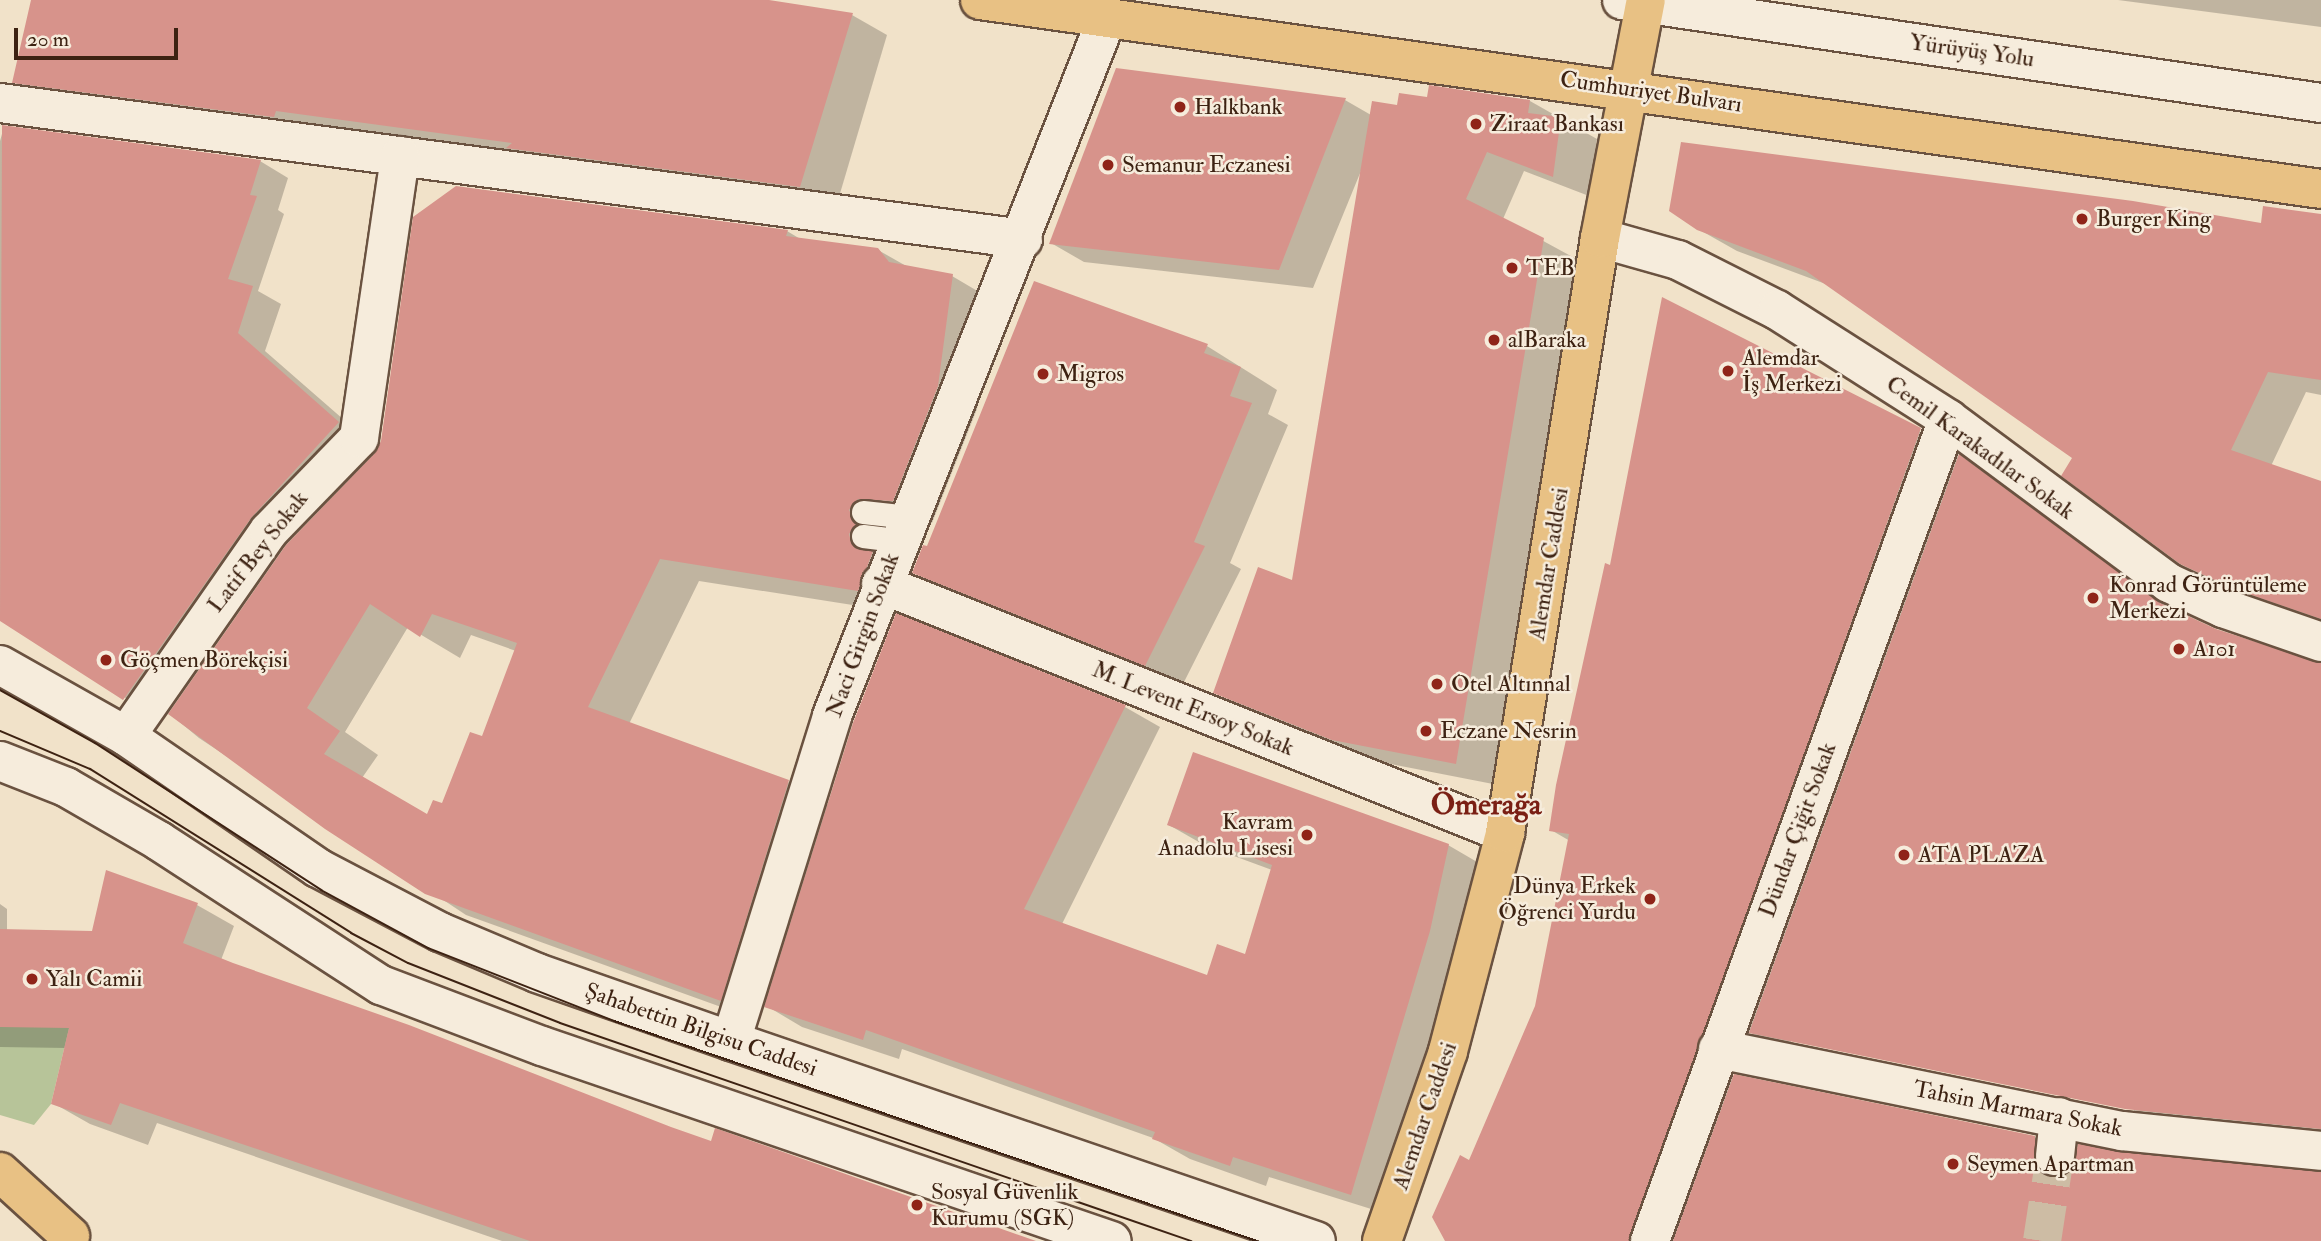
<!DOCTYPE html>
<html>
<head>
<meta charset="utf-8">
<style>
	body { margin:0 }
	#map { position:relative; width:2321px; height:1241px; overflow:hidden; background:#f1e2c9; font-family:"IM FELL Double Pica",serif }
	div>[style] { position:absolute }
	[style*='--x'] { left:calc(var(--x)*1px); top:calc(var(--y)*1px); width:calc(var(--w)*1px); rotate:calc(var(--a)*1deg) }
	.green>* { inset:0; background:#b7c499 }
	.shadow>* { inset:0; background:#0003 }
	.building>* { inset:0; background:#d7938b }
	.street-tunnel>* { height:38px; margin-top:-19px; transform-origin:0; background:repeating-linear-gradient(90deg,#cdbca4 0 38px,transparent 0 57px) }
	.roads { filter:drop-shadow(2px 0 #6a5240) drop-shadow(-2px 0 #6a5240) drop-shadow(0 2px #6a5240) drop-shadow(0 -2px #6a5240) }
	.lane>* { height:23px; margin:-11.5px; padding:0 11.5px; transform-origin:11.5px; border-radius:11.5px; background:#f6ecdc }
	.street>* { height:38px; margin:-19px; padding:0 19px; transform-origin:19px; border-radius:19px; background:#f6ecdc }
	.primary>* { height:38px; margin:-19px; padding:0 19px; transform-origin:19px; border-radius:19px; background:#e8c184 }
	.tram>* { height:2px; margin:-1px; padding:0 1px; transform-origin:1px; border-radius:1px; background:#3d2212 }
	.dots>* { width:19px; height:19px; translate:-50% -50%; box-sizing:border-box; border:4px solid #f6ecdc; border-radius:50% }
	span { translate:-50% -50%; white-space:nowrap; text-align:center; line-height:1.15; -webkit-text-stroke:5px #f6ecdc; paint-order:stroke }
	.street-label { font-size:23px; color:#3d2212 }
	.poi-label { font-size:23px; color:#3d2212 }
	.left { translate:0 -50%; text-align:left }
	.right { translate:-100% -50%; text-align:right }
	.district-label { font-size:30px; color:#7a1f14; font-weight:700 }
	.scale { position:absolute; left:14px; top:28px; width:164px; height:32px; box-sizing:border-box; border:4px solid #3d2212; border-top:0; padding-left:9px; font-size:21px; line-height:24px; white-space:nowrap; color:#3d2212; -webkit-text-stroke:5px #f6ecdc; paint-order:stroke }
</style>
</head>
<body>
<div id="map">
	<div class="green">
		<div style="clip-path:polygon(90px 940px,51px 1104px,34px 1125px,0 1115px,0 1027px)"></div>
	</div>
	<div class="shadow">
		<div style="clip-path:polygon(33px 0,758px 0,852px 15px,887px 35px,836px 207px,49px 102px,14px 82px)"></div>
		<div style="clip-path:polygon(2118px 0,2321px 0,2321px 27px)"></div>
		<div style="clip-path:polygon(1117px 70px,1345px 100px,1371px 115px,1429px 99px,1530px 101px,1597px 139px,1589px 196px,1524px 171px,1503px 219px,1580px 261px,1493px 784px,1370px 760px,1252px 713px,1215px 692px,1293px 583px,1363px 166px,1313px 288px,1084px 262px,1051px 243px)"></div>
		<div style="clip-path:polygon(4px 127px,260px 161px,288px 178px,278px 210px,284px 214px,258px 291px,281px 304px,265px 351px,367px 440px,279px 534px,153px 715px,0 620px,0 141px)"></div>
		<div style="clip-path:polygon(2321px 216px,2321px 395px,2306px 392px,2271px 466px,2321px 483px,2321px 626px,2271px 609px,2181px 563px,2075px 457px,1831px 286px,1737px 251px,1698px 229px,2262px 225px)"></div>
		<div style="clip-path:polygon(evenodd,787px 231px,802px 240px,878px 250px,908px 267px,952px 276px,991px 299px,977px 409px,932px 523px,897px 520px,888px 562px,911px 575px,897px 612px,699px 581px,629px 724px,788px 782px,829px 805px,1125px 707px,1160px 727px,1062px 924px,1208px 977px,1246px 956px,1272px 870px,1204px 845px,1169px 825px,1448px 845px,1484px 866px,1387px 1214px,1269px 1177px,1266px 1186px,1190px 1159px,1153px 1138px,902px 1049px,899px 1059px,802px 1027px,765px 1005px,760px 1021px,466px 915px,199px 738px,170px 714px,287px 546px,382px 443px,787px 231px,408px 627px,460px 658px,471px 635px,516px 651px,483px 738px,443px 805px,428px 817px,362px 778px,378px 755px,345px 732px,408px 627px)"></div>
		<div style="clip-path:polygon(evenodd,1664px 300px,1958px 451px,1957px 455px,1996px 478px,2182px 615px,2215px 630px,2321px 663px,2321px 1146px,2164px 1130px,1788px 1054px,1748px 1031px,1732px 1076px,2034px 1137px,2072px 1159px,2072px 1171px,2321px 1174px,2321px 1241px,1447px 1241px,1470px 1162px,1537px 1007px,1570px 841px,1551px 830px,1612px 567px,1664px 300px,1791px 1040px,2134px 1109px,2133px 1113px,1791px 1043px,1791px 1040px)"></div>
		<div style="clip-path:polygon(1207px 346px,1277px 390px,1268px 414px,1288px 425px,1230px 563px,1241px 569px,1182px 686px,951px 593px,914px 572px,928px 548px)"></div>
		<div style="clip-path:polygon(107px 872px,197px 905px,234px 926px,221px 960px,595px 1102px,712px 1143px,716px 1131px,1029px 1241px,502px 1241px,157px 1123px,148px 1145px,90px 1124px,53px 1103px,66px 1048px,0 1047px,0 904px,7px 909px,7px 931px,93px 933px)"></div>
	</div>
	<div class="building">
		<div style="clip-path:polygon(31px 0,769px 0,853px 13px,800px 187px,506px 148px,512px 143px,276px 111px,274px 117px,12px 83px)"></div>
		<div style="clip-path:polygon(1116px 68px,1346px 98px,1279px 270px,1049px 244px)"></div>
		<div style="clip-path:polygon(1429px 85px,1530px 100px,1528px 113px,1561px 117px,1553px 177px,1487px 152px,1466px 199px,1544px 238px,1456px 764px,1332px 740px,1213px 693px,1258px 567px,1292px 580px,1372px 101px,1397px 105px,1399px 93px,1427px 97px)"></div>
		<div style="clip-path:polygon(2px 125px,261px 160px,250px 195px,257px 196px,228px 279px,253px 286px,238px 333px,339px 422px,251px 518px,123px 700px,0 621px)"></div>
		<div style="clip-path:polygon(1681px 142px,2133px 201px,2261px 223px,2263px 206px,2321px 214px,2321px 380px,2268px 372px,2231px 450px,2321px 481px,2321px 619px,2231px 588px,2180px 564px,2061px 476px,2072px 458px,1806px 271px,1697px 230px,1669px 211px)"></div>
		<div style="clip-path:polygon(evenodd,456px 186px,788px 230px,786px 236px,878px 248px,889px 262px,953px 274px,938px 386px,893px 501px,858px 499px,849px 510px,856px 524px,849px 534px,851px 542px,873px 551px,858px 591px,660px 559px,588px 707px,789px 780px,721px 1001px,425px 894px,325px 829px,168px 714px,286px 545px,375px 453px,381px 441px,413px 217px,456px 186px,370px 604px,420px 637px,432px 614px,517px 643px,482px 736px,470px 732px,442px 803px,433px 800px,427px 814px,324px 754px,340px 731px,307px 708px,370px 604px)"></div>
		<div style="clip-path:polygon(1034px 281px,1208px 344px,1204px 353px,1241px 367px,1230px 396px,1252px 403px,1194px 542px,1205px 546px,1145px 666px,912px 573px,923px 545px,927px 546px)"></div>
		<div style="clip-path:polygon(1662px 297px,1921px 428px,1629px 1241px,1445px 1241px,1432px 1217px,1460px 1155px,1469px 1160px,1535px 1006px,1569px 834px,1549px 831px,1556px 785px,1605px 563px,1610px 565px)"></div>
		<div style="clip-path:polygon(1959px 454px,2160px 603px,2216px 629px,2321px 663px,2321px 1129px,2125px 1109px,1749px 1033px)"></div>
		<div style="clip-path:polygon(896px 613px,1126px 705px,1024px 909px,1207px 975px,1217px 944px,1245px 954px,1272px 865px,1167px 825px,1193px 752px,1449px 844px,1430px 931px,1351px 1195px,1233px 1157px,1230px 1166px,1152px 1139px,1155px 1132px,866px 1030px,863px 1040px,764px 1007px,853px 723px)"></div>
		<div style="clip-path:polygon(106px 870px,198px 903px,183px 943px,233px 963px,409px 1025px,671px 1127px,711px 1141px,715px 1128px,1036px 1241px,530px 1241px,120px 1103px,111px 1125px,51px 1104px,69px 1028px,0 1027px,0 929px,92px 931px)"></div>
		<div style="clip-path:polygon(1734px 1074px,2035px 1136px,2035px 1164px,2052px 1178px,2072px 1169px,2078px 1144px,2321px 1172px,2321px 1241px,1673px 1241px)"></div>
	</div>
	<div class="street-tunnel">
		<div style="--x:2042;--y:1241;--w:86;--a:-81.3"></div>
	</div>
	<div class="roads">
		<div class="lane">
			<div style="--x:863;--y:512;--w:46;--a:6.2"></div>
			<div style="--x:863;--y:536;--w:35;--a:7"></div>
		</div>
		<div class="street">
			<div style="--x:1622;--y:0;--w:707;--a:8.38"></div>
			<div style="--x:0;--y:103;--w:1032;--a:7.57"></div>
			<div style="--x:1600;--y:238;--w:81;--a:15.8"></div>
			<div style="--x:1678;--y:260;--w:111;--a:26.8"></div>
			<div style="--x:1777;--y:310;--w:203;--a:32.5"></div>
			<div style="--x:1948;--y:419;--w:275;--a:36.6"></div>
			<div style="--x:2169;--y:583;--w:60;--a:24.8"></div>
			<div style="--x:2223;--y:608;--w:104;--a:19.1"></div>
			<div style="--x:881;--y:584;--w:672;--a:21.75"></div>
			<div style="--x:0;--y:665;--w:145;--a:29.4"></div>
			<div style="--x:126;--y:736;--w:233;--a:34.5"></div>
			<div style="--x:318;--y:868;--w:138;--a:27.7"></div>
			<div style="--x:440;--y:932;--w:105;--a:22.9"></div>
			<div style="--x:537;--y:973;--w:206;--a:19.3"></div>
			<div style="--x:731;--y:1041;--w:618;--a:18.87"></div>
			<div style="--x:126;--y:736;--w:250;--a:-55.1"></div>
			<div style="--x:269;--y:531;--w:129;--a:-45.9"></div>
			<div style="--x:359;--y:438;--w:285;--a:-81.7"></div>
			<div style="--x:0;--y:761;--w:71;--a:21.5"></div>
			<div style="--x:66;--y:787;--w:108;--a:30.1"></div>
			<div style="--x:159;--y:841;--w:265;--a:33"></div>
			<div style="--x:381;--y:985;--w:172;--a:20.8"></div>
			<div style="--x:542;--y:1046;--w:602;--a:18.89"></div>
			<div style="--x:731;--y:1041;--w:340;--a:-72.7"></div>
			<div style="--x:832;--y:716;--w:750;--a:-68.5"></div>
			<div style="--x:1718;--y:1049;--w:412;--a:11.5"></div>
			<div style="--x:2122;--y:1131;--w:200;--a:5.7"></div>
			<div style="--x:2055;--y:1156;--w:39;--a:-84"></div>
			<div style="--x:1650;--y:1241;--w:874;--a:-70.07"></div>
		</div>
		<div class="primary">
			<div style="--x:980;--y:0;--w:1354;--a:8.02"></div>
			<div style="--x:0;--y:1172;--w:95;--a:42.4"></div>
			<div style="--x:1382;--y:1241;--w:201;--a:-70.8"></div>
			<div style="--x:1448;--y:1051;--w:225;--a:-75.3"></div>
			<div style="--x:1505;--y:833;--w:603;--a:-80.93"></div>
			<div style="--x:1600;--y:238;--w:242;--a:-79.1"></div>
		</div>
	</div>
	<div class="tram">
		<div style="--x:0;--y:690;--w:109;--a:29.2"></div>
		<div style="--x:95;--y:743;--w:270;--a:33"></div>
		<div style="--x:321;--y:890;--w:122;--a:28.5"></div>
		<div style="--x:428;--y:948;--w:200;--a:21.4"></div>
		<div style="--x:614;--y:1021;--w:680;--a:18.89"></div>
		<div style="--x:0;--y:731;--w:98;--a:22.9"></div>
		<div style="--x:90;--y:769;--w:308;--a:32.1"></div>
		<div style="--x:351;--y:933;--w:64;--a:27.8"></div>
		<div style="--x:408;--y:963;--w:163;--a:21.5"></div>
		<div style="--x:560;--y:1023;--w:668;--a:19.06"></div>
	</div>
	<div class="dots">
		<div style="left:1180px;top:107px;background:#8f2418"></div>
		<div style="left:1476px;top:124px;background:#8f2418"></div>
		<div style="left:1108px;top:165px;background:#8f2418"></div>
		<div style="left:2082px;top:219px;background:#8f2418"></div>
		<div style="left:1512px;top:268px;background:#8f2418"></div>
		<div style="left:1494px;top:340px;background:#8f2418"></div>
		<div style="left:1728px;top:371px;background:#8f2418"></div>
		<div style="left:1043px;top:374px;background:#8f2418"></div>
		<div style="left:2093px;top:598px;background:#8f2418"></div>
		<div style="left:2179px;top:649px;background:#8f2418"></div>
		<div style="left:106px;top:660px;background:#8f2418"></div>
		<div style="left:1437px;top:684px;background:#8f2418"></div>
		<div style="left:1426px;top:731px;background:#8f2418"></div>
		<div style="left:1307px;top:835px;background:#8f2418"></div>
		<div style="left:1904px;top:855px;background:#8f2418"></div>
		<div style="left:1650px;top:899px;background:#8f2418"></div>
		<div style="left:32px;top:979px;background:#8f2418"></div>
		<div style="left:1953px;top:1164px;background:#8f2418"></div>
		<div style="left:917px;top:1205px;background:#8f2418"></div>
	</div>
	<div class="street-label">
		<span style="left:1972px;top:51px;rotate:8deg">Yürüyüş Yolu</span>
		<span style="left:1651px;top:92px;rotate:8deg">Cumhuriyet Bulvarı</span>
		<span style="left:1980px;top:448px;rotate:36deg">Cemil Karakadılar Sokak</span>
		<span style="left:258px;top:552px;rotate:-52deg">Latif Bey Sokak</span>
		<span style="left:1549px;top:564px;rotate:-81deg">Alemdar Caddesi</span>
		<span style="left:863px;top:635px;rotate:-70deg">Naci Girgin Sokak</span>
		<span style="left:1193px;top:709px;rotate:22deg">M. Levent Ersoy Sokak</span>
		<span style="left:1798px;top:830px;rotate:-70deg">Dündar Çiğit Sokak</span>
		<span style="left:701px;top:1030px;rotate:19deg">Şahabettin Bilgisu Caddesi</span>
		<span style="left:2018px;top:1109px;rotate:11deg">Tahsin Marmara Sokak</span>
		<span style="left:1425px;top:1116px;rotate:-71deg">Alemdar Caddesi</span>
	</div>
	<div class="poi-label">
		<span class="left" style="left:1194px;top:107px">Halkbank</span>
		<span class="left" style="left:1490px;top:124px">Ziraat Bankası</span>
		<span class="left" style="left:1122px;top:165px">Semanur Eczanesi</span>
		<span class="left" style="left:2096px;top:219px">Burger King</span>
		<span class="left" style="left:1526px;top:268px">TEB</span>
		<span class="left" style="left:1508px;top:340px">alBaraka</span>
		<span class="left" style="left:1742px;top:371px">Alemdar<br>İş Merkezi</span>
		<span class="left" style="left:1057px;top:374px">Migros</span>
		<span class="left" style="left:2109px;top:598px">Konrad Görüntüleme<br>Merkezi</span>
		<span class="left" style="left:2193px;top:649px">A101</span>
		<span class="left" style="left:120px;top:660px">Göçmen Börekçisi</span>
		<span class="left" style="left:1451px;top:684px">Otel Altınnal</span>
		<span class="left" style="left:1440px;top:731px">Eczane Nesrin</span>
		<span class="right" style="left:1293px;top:835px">Kavram<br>Anadolu Lisesi</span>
		<span class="left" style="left:1918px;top:855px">ATA PLAZA</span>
		<span class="right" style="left:1636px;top:899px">Dünya Erkek<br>Öğrenci Yurdu</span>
		<span class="left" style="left:46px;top:979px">Yalı Camii</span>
		<span class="left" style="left:1967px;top:1164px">Seymen Apartman</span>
		<span class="left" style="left:931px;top:1205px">Sosyal Güvenlik<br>Kurumu (SGK)</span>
	</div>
	<div class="district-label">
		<span style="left:1486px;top:805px">Ömerağa</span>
	</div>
	<div class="scale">20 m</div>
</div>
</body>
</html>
